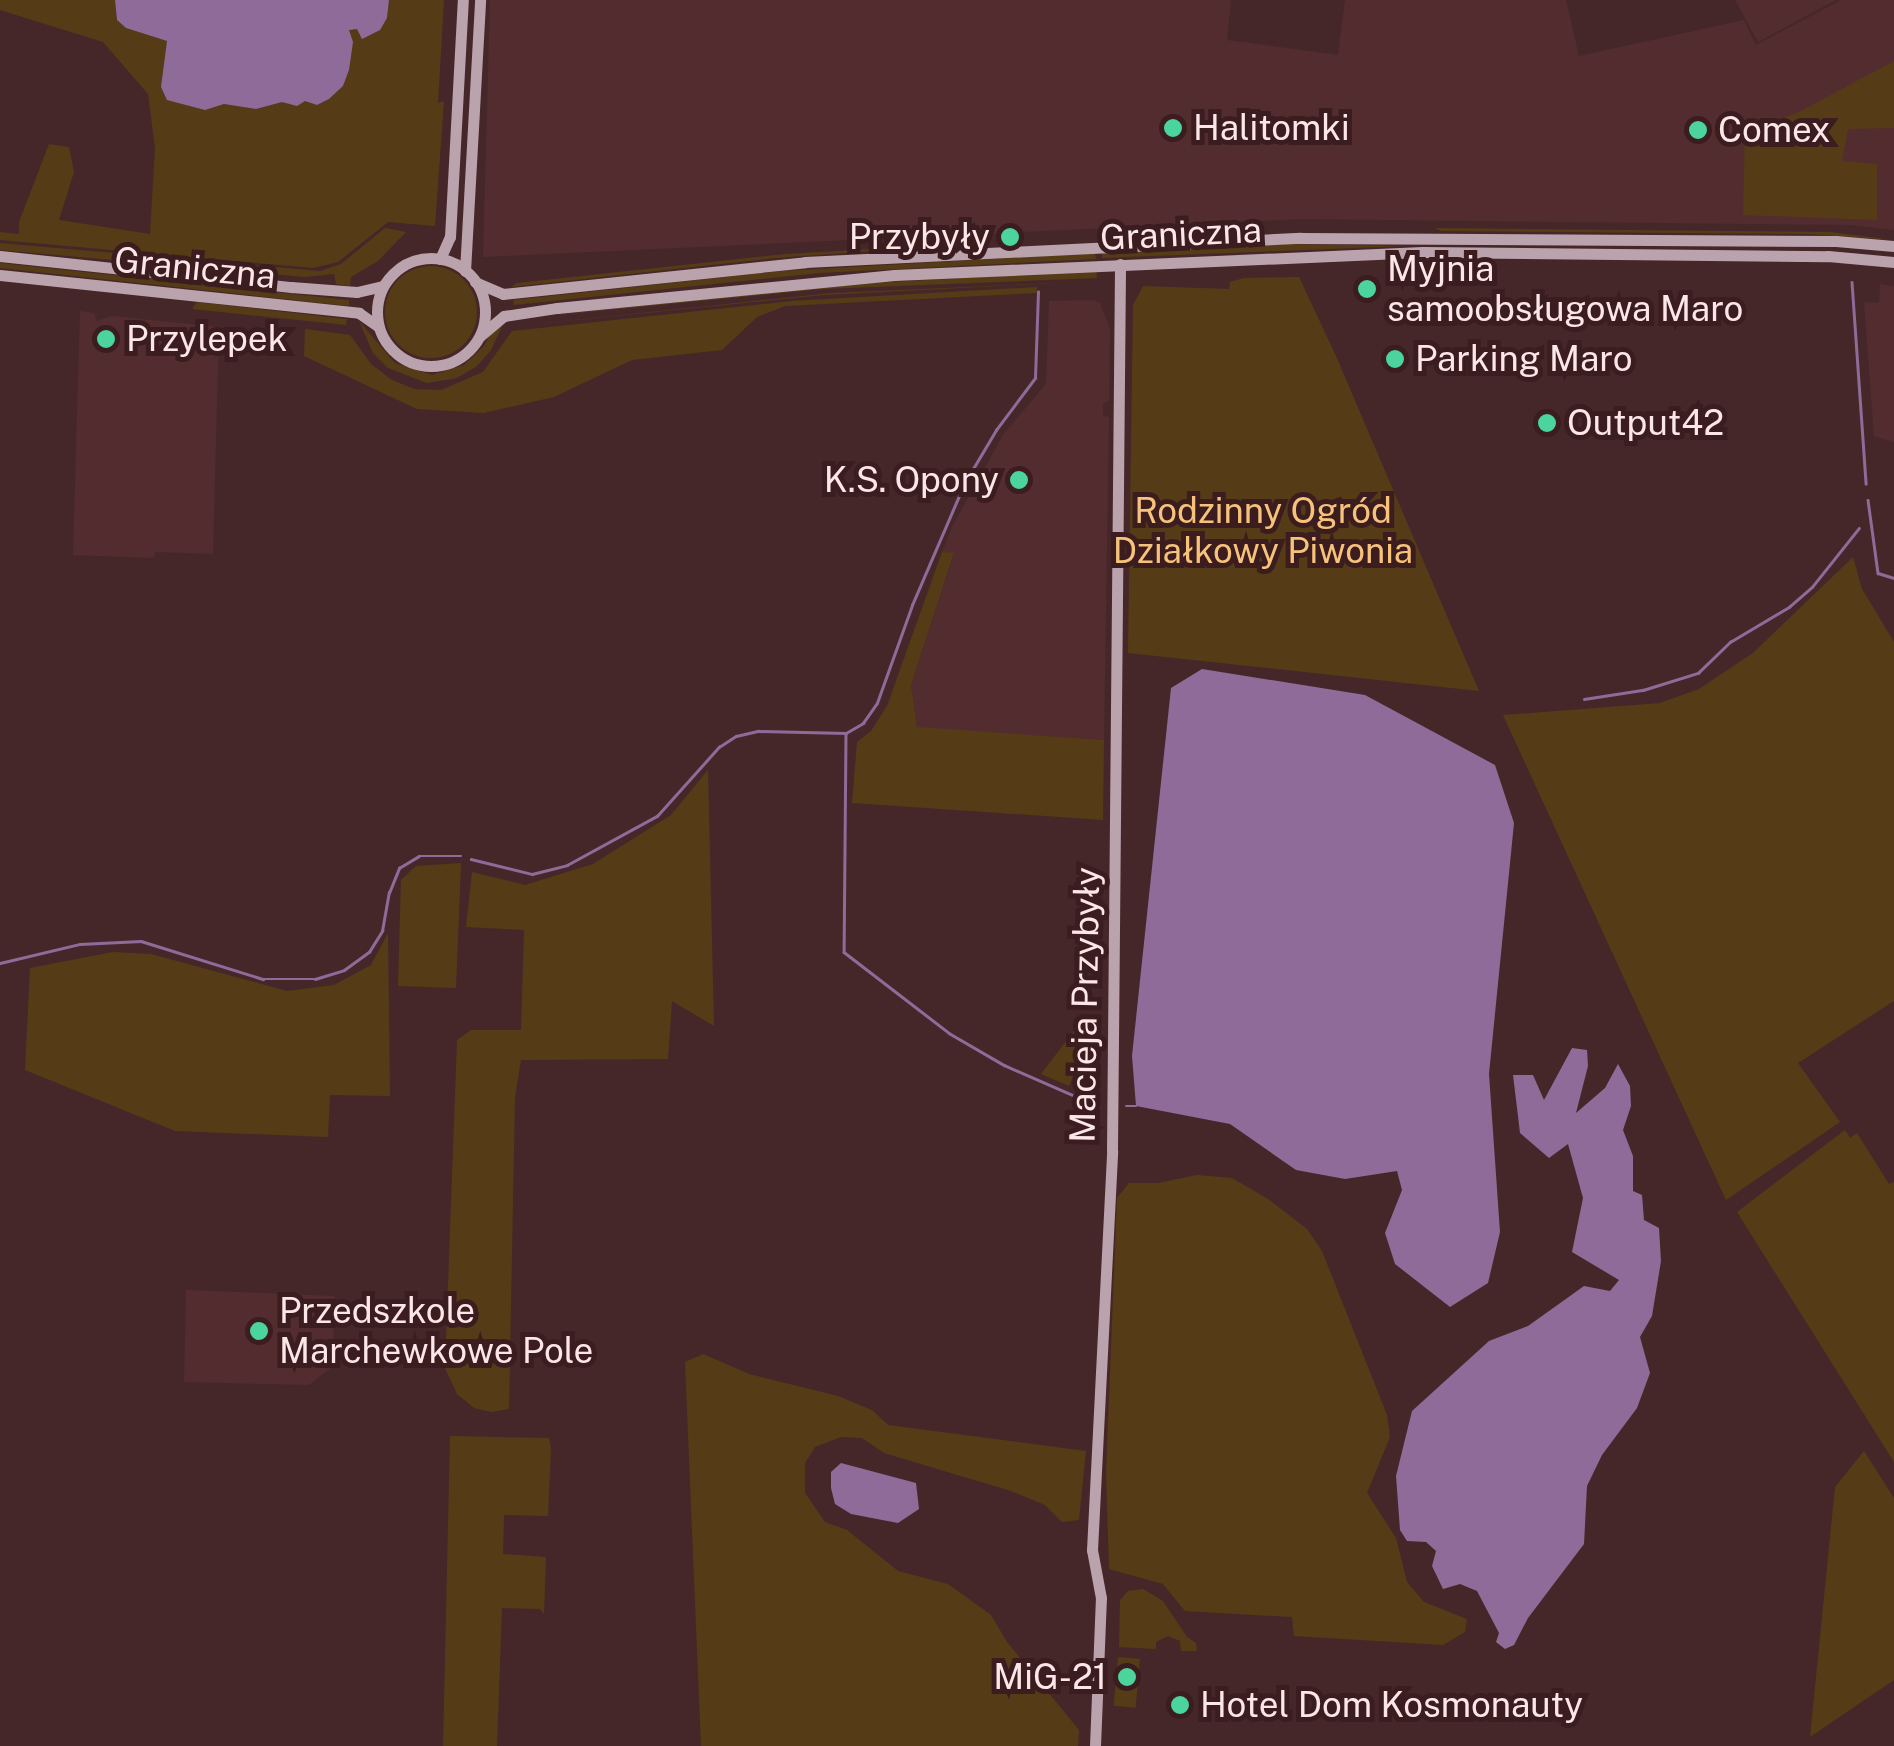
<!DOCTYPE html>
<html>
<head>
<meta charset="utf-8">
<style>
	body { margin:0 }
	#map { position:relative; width:1894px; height:1746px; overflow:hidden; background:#462729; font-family:"Public Sans",sans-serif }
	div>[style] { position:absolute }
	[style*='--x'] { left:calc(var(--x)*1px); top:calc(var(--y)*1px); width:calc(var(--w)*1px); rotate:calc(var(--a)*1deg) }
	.built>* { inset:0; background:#532c2f }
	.green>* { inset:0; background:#553c16; transform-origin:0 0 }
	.round { border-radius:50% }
	.water>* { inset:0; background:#8e6b99 }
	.stream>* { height:2.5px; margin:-1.25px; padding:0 1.25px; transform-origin:1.25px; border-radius:1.25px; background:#8e6b99 }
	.secondary>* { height:11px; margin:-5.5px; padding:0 5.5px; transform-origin:5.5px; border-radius:5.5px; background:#bba3ae }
	.secondary>.ring { margin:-5.5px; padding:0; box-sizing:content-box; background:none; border:11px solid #bba3ae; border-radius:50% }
	.dots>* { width:28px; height:28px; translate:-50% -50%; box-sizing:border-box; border:5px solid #3b1d1f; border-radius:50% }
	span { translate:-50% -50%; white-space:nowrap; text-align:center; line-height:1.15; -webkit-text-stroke:10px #3b1d1f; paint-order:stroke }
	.poi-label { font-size:35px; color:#fce6e7 }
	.left { translate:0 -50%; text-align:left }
	.right { translate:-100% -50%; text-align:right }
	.street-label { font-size:35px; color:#fce6e7 }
	.park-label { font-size:35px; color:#f7c279 }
</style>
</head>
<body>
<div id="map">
	<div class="built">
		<div style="clip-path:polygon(490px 0,1231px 0,1227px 40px,1338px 55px,1345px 0,1566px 0,1579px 56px,1744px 20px,1756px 45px,1841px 0,1894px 0,1894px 230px,1852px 225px,1301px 219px,483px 257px)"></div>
		<div style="clip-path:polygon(1735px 0,1836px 0,1758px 42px)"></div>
		<div style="clip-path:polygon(1880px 284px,1894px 286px,1894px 442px,1874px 436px,1864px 302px,1879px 303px)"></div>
		<div style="clip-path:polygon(1093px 300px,1100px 303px,1110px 329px,1109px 401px,1103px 403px,1103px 416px,1109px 417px,1104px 740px,917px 728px,911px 685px,954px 554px,942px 552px,952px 527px,1003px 435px,1046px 384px,1049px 301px)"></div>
		<div style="clip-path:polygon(80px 311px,94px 313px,97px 321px,112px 316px,219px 327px,213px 554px,155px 552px,154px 558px,73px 555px)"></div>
		<div style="clip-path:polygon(186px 1290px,335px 1296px,332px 1367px,309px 1385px,184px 1382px)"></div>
	</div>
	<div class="green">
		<div style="clip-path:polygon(0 0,115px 0,117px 20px,126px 28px,167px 41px,166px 58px,224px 104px,256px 109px,273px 102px,308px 101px,317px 105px,329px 99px,343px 86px,349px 70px,349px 29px,387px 18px,389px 0,444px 0,438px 103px,444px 101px,435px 226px,388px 222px,338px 262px,313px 268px,0 240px,0 232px,19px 234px,19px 222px,49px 144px,69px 147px,74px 172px,59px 220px,150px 234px,155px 148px,148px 94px,103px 42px,0 10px)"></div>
		<div style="clip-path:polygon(1894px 61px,1894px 128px,1848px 129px,1842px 161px,1877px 164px,1877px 220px,1743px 215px,1745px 133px,1799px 112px)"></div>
		<div style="clip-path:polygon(385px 228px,406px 232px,378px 261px,351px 277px,350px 286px,336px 284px,334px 274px,305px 277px,0 250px,0 243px,320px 271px,341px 264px)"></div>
		<div style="clip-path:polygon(1435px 228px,1830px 232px,1894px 240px,1809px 234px,1441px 231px)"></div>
		<div style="clip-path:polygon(996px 242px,775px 258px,511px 287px,517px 283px,786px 254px)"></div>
		<div style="clip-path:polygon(1287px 244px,1406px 246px,1102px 258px,1102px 253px)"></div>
		<div style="clip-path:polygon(1095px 253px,1096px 259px,820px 273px,514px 305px,513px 300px,780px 271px)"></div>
		<div style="clip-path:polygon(0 263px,349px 300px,349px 306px,0 268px)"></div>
		<div class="round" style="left:385px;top:266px;width:92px;height:92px"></div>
		<div style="clip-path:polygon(1096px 271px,1097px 278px,822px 289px,516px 319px,851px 284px)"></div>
		<div style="clip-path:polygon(1299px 277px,1336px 356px,1479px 691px,1128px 653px,1133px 305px,1143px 286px,1229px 289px,1230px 282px,1244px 278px)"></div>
		<div style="clip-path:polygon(1078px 282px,823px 295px,517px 326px,832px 293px)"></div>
		<div style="clip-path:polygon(1037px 287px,1037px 293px,785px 306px,757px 317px,722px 350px,632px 360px,554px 397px,484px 413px,417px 409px,304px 356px,305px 329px,350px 335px,371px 364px,392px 380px,414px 389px,441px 390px,483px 372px,512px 331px,792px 301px)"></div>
		<div style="clip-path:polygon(197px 302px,347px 319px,346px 325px,192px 309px)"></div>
		<div style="clip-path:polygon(359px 321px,395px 363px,432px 375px,464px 365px,484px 346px,494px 327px,504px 322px,491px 350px,477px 366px,457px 378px,427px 383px,388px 368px,373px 353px)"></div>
		<div style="clip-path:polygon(942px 552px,954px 553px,911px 685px,917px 727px,1104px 740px,1103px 820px,852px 803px,857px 742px,871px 731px,887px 706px)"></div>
		<div style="clip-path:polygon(1853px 557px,1862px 589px,1894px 642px,1894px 1001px,1798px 1063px,1840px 1122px,1726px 1200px,1503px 715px,1660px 703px,1699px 689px,1753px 653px)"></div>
		<div style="clip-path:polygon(708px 770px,714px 1026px,672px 1001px,668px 1059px,521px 1060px,515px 1097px,509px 1409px,491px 1412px,474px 1408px,457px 1394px,445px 1368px,457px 1040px,471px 1030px,521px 1030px,524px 930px,466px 927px,472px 872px,525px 885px,593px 864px,671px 815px)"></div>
		<div style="clip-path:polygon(461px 863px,456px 988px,398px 986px,401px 880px,416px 866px)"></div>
		<div style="clip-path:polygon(388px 933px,390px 1096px,330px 1095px,328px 1137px,175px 1131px,25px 1070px,30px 968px,113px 952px,151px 954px,287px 991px,334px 985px,371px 965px)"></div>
		<div style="clip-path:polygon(1087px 1014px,1081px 1055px,1069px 1086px,1041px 1074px)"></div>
		<div style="clip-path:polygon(1845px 1130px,1850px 1138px,1857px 1133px,1889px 1184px,1894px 1182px,1894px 1462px,1737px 1212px)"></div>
		<div style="clip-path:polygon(1197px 1175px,1232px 1178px,1268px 1199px,1307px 1229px,1322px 1251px,1387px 1415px,1390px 1437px,1367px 1493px,1396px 1538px,1407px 1582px,1424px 1602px,1467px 1619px,1465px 1632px,1443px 1645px,1294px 1636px,1292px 1617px,1185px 1611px,1163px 1584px,1109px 1569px,1106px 1472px,1117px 1198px,1129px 1183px,1158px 1183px)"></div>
		<div style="clip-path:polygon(703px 1354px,749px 1374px,838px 1396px,872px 1410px,888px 1425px,1086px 1451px,1079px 1520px,1062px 1522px,1045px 1505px,1011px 1491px,884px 1453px,862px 1438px,841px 1437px,815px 1447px,805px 1463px,805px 1493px,825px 1522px,847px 1530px,898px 1571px,948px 1584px,991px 1615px,1007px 1642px,1079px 1730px,1078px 1746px,701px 1746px,685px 1362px)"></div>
		<div style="clip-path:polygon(450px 1436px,549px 1438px,551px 1448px,548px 1516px,504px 1515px,503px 1554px,546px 1557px,544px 1614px,540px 1609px,502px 1608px,497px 1746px,443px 1746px)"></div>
		<div style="clip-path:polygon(1864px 1451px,1894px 1498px,1894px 1680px,1810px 1737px,1835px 1487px)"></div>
		<div style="clip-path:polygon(1143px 1589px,1163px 1601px,1187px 1637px,1196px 1643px,1197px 1651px,1181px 1651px,1180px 1641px,1168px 1636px,1156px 1642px,1156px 1649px,1119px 1647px,1120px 1600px,1128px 1591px)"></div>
		<div style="left:1118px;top:1657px;width:22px;height:49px;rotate:5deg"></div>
	</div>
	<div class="water">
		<div style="clip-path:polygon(115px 0,389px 0,387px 18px,380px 30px,362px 39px,357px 29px,349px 30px,353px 42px,349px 70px,343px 86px,329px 99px,317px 105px,305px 101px,297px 106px,282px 102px,256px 109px,224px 104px,205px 110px,167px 100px,161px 87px,167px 41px,126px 28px,117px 20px)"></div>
		<div style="clip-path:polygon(1202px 669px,1365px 695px,1495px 765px,1514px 823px,1489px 1074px,1500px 1232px,1488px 1283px,1450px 1307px,1395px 1264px,1385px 1233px,1402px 1190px,1397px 1171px,1345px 1179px,1296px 1170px,1230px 1124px,1136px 1106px,1132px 1056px,1171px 688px)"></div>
		<div style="clip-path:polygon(1572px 1048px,1587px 1050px,1588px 1066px,1576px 1113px,1605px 1088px,1618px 1064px,1630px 1086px,1631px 1106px,1623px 1130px,1633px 1156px,1633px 1191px,1642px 1195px,1644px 1220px,1659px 1228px,1661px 1261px,1652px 1316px,1640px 1337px,1650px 1373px,1637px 1408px,1602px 1455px,1587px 1486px,1584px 1544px,1528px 1618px,1514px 1645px,1505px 1649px,1496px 1642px,1499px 1633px,1477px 1591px,1460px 1584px,1443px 1589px,1432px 1566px,1436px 1551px,1426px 1542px,1407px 1541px,1400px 1530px,1396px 1476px,1412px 1411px,1489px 1341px,1528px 1326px,1584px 1286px,1610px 1291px,1619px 1280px,1572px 1252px,1583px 1198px,1568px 1144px,1549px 1158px,1520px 1133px,1513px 1075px,1533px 1075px,1544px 1100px)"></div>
		<div style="clip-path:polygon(841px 1463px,916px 1483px,919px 1509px,898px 1523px,851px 1514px,835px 1504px,831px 1488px,831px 1472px)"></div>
	</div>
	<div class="stream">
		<div style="--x:1852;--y:282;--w:202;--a:86"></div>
		<div style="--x:1868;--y:500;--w:74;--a:82.2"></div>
		<div style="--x:1878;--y:573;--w:17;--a:17"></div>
		<div style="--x:1584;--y:699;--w:60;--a:-8.7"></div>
		<div style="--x:1643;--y:690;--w:58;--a:-17.2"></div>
		<div style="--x:1698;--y:673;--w:45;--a:-44.1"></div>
		<div style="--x:1730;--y:642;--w:69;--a:-30.7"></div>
		<div style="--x:1789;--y:607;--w:30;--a:-41"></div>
		<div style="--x:1812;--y:587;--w:75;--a:-51.5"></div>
		<div style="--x:846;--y:734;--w:218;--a:90.5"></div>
		<div style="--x:844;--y:952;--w:133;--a:37.6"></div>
		<div style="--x:949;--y:1033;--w:64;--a:30.2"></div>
		<div style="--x:1004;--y:1065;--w:103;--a:23.6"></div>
		<div style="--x:471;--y:859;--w:63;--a:13.8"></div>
		<div style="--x:532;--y:874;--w:36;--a:-14"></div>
		<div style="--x:567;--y:865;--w:102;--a:-28.6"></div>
		<div style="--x:657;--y:816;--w:93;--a:-48.1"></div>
		<div style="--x:719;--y:747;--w:20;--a:-33"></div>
		<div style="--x:736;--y:736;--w:23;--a:-13"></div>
		<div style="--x:758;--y:731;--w:88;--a:1.3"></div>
		<div style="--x:846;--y:733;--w:20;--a:-30"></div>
		<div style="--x:863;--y:723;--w:24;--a:-55"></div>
		<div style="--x:877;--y:703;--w:104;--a:-70.3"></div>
		<div style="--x:912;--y:605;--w:132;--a:-66.7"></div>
		<div style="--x:964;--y:484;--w:63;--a:-59.3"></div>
		<div style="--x:996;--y:430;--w:65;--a:-53.1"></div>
		<div style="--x:1035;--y:378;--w:86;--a:-88"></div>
		<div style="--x:0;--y:963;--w:82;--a:-13.4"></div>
		<div style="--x:80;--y:944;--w:61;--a:-2.8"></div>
		<div style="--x:141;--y:941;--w:128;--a:17.3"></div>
		<div style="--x:263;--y:979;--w:52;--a:0"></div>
		<div style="--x:315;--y:979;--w:30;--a:-17"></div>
		<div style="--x:344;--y:970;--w:31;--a:-36"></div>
		<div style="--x:369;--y:952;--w:25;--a:-58"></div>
		<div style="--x:382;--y:931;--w:39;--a:-80"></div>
		<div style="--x:389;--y:893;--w:27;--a:-68"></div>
		<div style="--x:399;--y:868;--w:23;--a:-31"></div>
		<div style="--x:419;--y:856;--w:42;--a:0"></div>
		<div style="--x:1126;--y:1106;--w:10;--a:0"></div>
	</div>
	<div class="secondary">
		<div style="--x:0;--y:256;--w:293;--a:6.1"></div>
		<div style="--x:291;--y:287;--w:66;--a:4.3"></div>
		<div style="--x:357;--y:292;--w:26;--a:-13"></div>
		<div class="ring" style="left:377px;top:258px;width:97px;height:97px"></div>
		<div style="--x:440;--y:259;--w:24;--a:-66"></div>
		<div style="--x:450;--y:237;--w:237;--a:-86.9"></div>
		<div style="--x:465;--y:271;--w:271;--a:-86.8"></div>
		<div style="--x:0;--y:275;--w:361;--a:6"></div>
		<div style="--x:359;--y:313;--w:24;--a:35"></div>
		<div style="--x:475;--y:282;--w:30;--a:23"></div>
		<div style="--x:503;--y:294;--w:304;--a:-6"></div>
		<div style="--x:805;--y:262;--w:496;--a:-2.8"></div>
		<div style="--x:1300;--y:238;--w:536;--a:0.32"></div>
		<div style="--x:1836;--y:241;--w:58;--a:4.9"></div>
		<div style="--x:480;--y:336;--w:31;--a:-40"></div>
		<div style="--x:504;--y:316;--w:54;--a:-8.6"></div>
		<div style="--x:557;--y:308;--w:339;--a:-5.6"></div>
		<div style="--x:894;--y:275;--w:529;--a:-2.49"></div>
		<div style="--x:1422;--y:252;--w:406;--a:0.6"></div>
		<div style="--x:1828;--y:256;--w:66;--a:5.2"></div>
		<div style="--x:1095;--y:1746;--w:148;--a:-87.7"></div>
		<div style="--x:1101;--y:1598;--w:49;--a:-100.6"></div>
		<div style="--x:1092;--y:1550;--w:400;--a:-87.1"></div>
		<div style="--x:1112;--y:1150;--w:886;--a:-89.48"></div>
	</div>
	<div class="dots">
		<div style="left:1173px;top:128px;background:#4bd49b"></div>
		<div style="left:1698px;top:130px;background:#4bd49b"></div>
		<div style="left:1010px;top:237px;background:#4bd49b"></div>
		<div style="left:1367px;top:289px;background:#4bd49b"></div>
		<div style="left:106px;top:339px;background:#4bd49b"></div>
		<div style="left:1395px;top:359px;background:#4bd49b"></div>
		<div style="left:1547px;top:423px;background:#4bd49b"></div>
		<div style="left:1019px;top:480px;background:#4bd49b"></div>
		<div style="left:259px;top:1331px;background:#4bd49b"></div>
		<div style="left:1127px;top:1677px;background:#4bd49b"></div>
		<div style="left:1180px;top:1705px;background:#4bd49b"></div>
	</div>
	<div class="poi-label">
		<span class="left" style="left:1193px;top:128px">Halitomki</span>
		<span class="left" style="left:1718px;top:130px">Comex</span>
		<span class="right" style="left:990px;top:237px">Przybyły</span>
		<span class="left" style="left:1387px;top:289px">Myjnia<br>samoobsługowa Maro</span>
		<span class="left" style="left:126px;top:339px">Przylepek</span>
		<span class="left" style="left:1415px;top:359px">Parking Maro</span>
		<span class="left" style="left:1567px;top:423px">Output42</span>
		<span class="right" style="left:999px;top:480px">K.S. Opony</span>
		<span class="left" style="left:279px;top:1331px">Przedszkole<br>Marchewkowe Pole</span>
		<span class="right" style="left:1107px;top:1677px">MiG-21</span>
		<span class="left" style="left:1200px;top:1705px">Hotel Dom Kosmonauty</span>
	</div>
	<div class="street-label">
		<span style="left:1181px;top:234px;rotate:-3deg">Graniczna</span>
		<span style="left:195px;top:268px;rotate:6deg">Graniczna</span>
		<span style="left:1085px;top:1005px;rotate:-89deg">Macieja Przybyły</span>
	</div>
	<div class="park-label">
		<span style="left:1263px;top:531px">Rodzinny Ogród<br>Działkowy Piwonia</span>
	</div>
</div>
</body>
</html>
